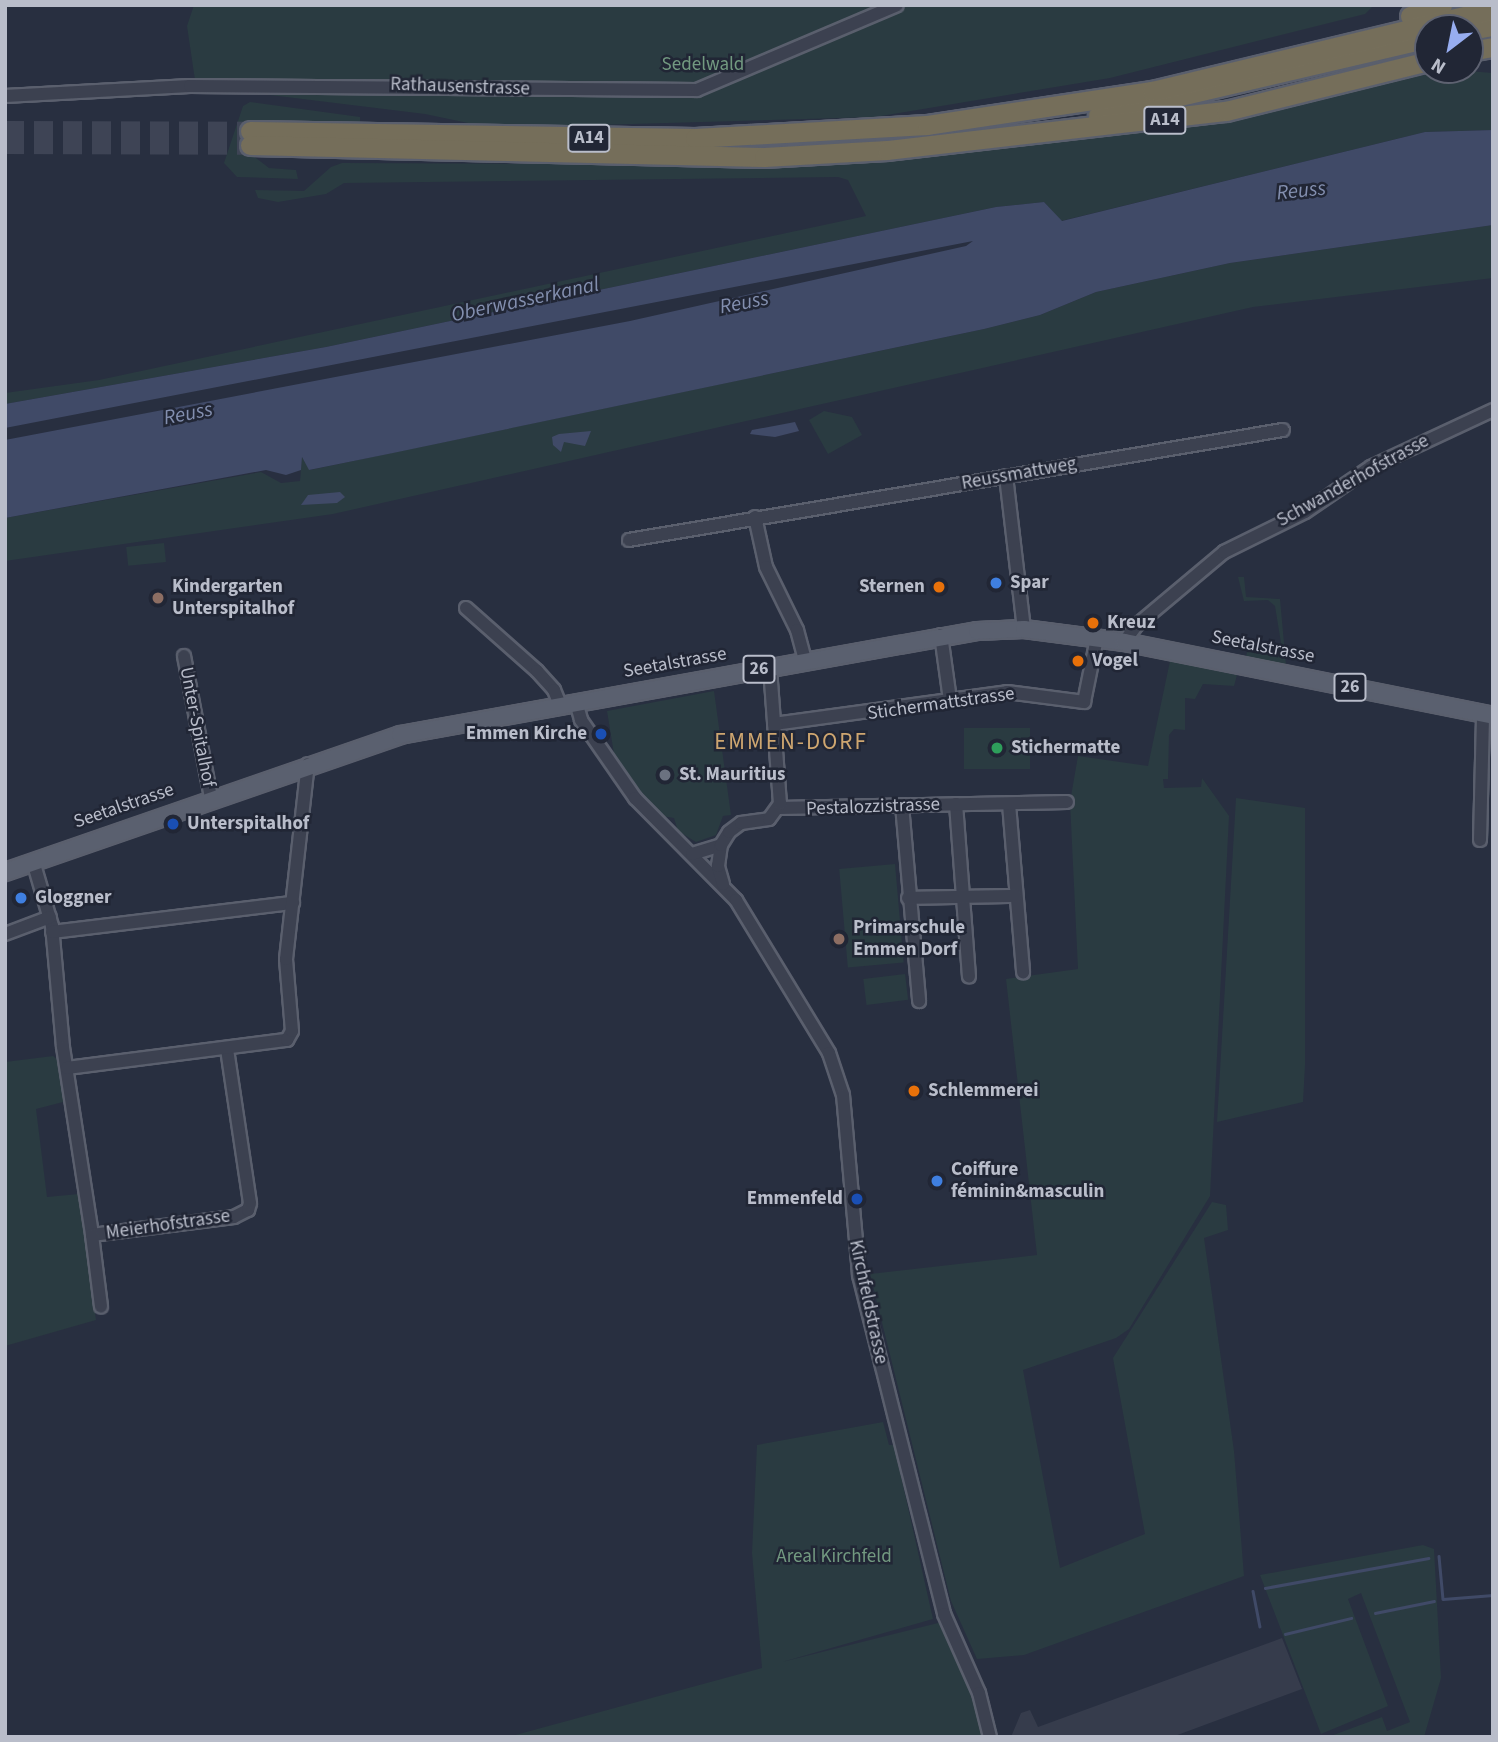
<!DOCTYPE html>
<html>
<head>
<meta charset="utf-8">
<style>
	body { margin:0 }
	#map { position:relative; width:1498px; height:1742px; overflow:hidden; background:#282f40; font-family:"Source Sans 3",sans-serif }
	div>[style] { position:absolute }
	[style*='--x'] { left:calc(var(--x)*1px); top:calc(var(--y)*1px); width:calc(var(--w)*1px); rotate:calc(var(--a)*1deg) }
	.airport>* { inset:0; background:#363c4c }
	.green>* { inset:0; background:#2a3b41; transform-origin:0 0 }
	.water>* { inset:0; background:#404a67 }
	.stream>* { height:2.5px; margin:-1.25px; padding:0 1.25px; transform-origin:1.25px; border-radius:1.25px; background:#404a67 }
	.highway-tunnel>* { height:19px; margin-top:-9.5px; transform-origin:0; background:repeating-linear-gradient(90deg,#3e4455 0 19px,transparent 0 29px) }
	.roads { filter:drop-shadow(2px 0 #5a5f6d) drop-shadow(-2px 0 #5a5f6d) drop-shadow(0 2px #5a5f6d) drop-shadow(0 -2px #5a5f6d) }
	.minor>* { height:12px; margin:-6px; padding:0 6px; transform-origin:6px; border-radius:6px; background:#3c4150 }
	.major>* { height:16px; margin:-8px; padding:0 8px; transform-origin:8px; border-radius:8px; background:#5a606f }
	.highway>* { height:19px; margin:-9.5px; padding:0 9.5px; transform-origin:9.5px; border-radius:9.5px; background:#756e5a }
	.dots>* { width:19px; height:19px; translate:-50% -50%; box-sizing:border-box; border:4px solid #212635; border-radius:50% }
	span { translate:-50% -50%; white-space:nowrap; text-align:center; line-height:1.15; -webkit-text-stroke:5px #212635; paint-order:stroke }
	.shield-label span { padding:2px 5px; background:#212635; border:2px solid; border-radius:5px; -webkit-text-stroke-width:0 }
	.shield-label { font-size:18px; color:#b9bdca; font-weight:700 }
	.park-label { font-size:19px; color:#729980 }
	.street-label { font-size:19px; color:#b9bdca }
	.poi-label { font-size:19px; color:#b9bdca; font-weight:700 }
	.left { translate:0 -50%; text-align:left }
	.right { translate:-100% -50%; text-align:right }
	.water-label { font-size:21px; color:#838faf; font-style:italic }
	.quarter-label { font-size:23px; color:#cea670; letter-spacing:2px }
	.frame { position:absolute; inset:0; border:7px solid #b9bdca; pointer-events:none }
	.north { position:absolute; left:1414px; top:14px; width:70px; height:70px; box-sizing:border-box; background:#212635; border:2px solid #5e6271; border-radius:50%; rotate:212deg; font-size:19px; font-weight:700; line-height:28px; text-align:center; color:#b9bdca }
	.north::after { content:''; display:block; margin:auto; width:24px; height:32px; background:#97adf0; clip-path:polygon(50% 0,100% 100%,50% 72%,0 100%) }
</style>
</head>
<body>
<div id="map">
	<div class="airport">
		<div style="clip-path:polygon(1282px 1638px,1302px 1689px,1172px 1737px,1011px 1737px,1021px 1713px,1030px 1710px,1038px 1727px)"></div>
	</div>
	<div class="green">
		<div style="clip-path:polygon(194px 5px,1374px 5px,1365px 14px,1110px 78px,875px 117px,492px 128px,425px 114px,270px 95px,270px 90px,646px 98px,646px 86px,195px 80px,187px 26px)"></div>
		<div style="clip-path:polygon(1428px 50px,1428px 57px,1202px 108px,1222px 101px)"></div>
		<div style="clip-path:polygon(1456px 70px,1493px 73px,1493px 130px,1425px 132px,1061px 221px,1044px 202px,996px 207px,326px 347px,5px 404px,5px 393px,99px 380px,866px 216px,848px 180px,838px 177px,344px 183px,326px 194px,278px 202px,258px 198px,255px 190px,304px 191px,331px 167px,342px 163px,840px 165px,1209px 123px,1386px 81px)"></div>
		<div style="clip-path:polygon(250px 102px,360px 117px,360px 123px,247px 151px,269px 168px,296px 170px,298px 179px,237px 177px,224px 163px,243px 106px)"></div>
		<div style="clip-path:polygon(1493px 225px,1493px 278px,1253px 307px,333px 514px,5px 561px,5px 518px,261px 472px,281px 483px,300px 481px,302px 457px,310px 470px,984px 329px,1040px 315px,1096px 292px,1230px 263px)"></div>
		<div style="clip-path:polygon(824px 411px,852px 417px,862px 435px,828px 454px,809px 420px)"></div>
		<div style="left:164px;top:543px;width:19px;height:38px;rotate:84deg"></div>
		<div style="clip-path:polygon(1238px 577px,1244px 577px,1246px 597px,1280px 599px,1286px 665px,1246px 656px,1249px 646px,1281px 643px,1275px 606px,1268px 600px,1244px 601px)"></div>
		<div style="clip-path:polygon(1170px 661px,1237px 675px,1234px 686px,1203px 684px,1195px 699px,1185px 698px,1185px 730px,1174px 729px,1169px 735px,1168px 779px,1163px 779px,1164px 788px,1201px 787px,1202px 778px,1229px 816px,1210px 1196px,1129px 1329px,1116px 1338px,1023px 1370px,1060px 1568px,1145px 1534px,1113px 1358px,1212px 1202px,1226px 1205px,1228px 1230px,1204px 1238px,1234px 1451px,1244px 1576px,1024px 1655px,977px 1659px,951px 1601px,870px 1274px,1037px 1255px,1006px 979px,1078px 969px,1070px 802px,1078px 756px,1148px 766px)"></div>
		<div style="clip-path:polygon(714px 691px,731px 815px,723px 816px,716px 835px,696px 842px,678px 831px,674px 818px,662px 816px,642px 798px,615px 760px,607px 711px)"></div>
		<div style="left:964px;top:728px;width:66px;height:41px"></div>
		<div style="clip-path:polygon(1236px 798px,1305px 808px,1305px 1065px,1303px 1102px,1217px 1122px)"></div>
		<div style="left:895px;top:864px;width:99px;height:56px;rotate:85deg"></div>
		<div style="left:905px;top:974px;width:26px;height:42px;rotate:83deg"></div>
		<div style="clip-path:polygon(53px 1056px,59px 1061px,67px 1101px,36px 1109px,47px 1197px,79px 1194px,96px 1320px,5px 1346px,5px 1062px)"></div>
		<div style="clip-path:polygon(883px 1422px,889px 1445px,894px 1445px,933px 1619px,782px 1662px,942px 1622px,973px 1692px,986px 1737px,508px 1737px,762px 1668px,752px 1553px,757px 1445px)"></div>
		<div style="clip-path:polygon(1423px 1545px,1434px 1549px,1441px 1678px,1424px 1737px,1328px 1737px,1382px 1717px,1387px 1731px,1410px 1722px,1361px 1593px,1348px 1599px,1388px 1706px,1321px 1734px,1260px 1575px)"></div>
	</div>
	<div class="water">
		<div style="clip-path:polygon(1493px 130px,1493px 225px,1230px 263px,1096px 292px,1040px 315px,984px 329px,393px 453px,309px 470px,302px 457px,301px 470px,286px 475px,266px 470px,5px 518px,5px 440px,630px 321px,966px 246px,973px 241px,5px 428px,5px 404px,326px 347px,996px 207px,1044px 202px,1062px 221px,1425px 132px)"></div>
		<div style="clip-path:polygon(795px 422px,799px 431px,775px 437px,750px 434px,752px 430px)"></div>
		<div style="clip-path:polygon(591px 431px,585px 446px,564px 442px,561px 452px,553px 445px,552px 437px,559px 434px)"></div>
		<div style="clip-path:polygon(340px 492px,345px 497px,337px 503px,301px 505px,308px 495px)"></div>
	</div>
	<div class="stream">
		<div style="--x:1439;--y:1556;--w:43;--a:84.7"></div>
		<div style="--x:1443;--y:1599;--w:50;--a:-4.6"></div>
		<div style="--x:1265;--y:1588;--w:166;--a:-10.4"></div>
		<div style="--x:1253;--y:1591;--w:36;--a:79"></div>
		<div style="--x:1375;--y:1613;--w:60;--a:-11.5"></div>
		<div style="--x:1285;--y:1634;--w:68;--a:-13.6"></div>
	</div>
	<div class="highway-tunnel">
		<div style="--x:5;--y:130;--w:245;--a:0.2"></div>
		<div style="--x:5;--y:144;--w:245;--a:0.2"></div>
	</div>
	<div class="roads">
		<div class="minor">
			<div style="--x:5;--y:96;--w:185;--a:-3.1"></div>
			<div style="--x:190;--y:86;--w:507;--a:0.45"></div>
			<div style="--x:697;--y:90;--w:217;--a:-23"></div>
			<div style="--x:1006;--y:476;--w:154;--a:83.3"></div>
			<div style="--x:755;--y:517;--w:51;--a:77.6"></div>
			<div style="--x:766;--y:567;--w:70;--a:63.8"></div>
			<div style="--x:797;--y:630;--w:30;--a:75"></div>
			<div style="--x:629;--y:540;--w:663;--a:-9.55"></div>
			<div style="--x:466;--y:608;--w:95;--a:41.6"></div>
			<div style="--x:537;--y:671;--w:25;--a:48"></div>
			<div style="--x:554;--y:690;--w:16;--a:68"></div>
			<div style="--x:941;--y:635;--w:66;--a:82.1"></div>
			<div style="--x:1124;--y:642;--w:21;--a:-53"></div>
			<div style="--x:1137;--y:625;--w:114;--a:-40"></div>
			<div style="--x:1224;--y:552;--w:90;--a:-26.3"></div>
			<div style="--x:1305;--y:512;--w:80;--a:-34.3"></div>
			<div style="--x:1371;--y:467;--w:135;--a:-25"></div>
			<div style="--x:184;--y:656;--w:145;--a:79.2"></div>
			<div style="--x:576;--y:702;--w:19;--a:74"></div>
			<div style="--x:581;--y:720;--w:95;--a:55.3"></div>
			<div style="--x:635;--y:798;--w:144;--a:45.3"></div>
			<div style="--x:736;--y:900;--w:179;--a:58.7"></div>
			<div style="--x:829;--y:1053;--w:44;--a:71.6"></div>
			<div style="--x:843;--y:1095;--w:181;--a:84.9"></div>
			<div style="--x:859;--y:1275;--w:349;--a:75.9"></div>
			<div style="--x:944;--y:1614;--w:86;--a:66.1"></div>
			<div style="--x:979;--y:1693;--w:45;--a:76"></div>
			<div style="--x:774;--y:724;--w:235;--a:-7.8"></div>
			<div style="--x:1007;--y:692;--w:78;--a:7.4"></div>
			<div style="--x:1084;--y:702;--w:65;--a:-78.5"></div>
			<div style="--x:956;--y:804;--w:173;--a:85.7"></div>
			<div style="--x:1009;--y:804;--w:169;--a:85.2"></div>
			<div style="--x:902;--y:805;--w:197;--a:85"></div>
			<div style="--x:779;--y:808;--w:288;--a:-1.2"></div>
			<div style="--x:1480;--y:840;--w:126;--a:-88.6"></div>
			<div style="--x:692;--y:854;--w:30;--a:-17"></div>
			<div style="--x:33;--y:861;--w:68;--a:73.7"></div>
			<div style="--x:52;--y:926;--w:121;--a:84.8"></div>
			<div style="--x:63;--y:1047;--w:190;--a:81.2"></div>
			<div style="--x:92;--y:1235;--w:143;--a:-7.2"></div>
			<div style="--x:234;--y:1217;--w:16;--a:-27"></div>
			<div style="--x:248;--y:1210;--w:7;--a:-74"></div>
			<div style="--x:250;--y:1203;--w:155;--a:-98.5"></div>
			<div style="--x:723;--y:884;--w:19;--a:-106"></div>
			<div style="--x:718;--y:866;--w:21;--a:-82"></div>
			<div style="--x:721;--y:845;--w:15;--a:-58"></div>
			<div style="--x:729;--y:832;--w:15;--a:-37"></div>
			<div style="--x:741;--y:823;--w:28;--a:-8"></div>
			<div style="--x:769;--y:819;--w:19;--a:-54"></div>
			<div style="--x:780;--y:804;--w:137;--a:-94.2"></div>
			<div style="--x:908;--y:898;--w:108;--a:-1.1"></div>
			<div style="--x:52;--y:932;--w:243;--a:-6.9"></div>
			<div style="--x:5;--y:934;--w:48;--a:-20.7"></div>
			<div style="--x:67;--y:1068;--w:222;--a:-7.3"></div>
			<div style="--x:287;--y:1040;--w:10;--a:-61"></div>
			<div style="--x:292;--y:1031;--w:72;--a:-94.8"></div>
			<div style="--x:286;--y:959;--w:196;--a:-83.6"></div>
			<div style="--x:92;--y:1235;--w:72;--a:82.8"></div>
		</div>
		<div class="major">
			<div style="--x:5;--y:872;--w:418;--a:-19.1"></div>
			<div style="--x:400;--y:735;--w:586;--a:-10.22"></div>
			<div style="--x:977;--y:631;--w:47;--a:-2.4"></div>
			<div style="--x:1024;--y:629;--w:101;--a:7.4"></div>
			<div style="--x:1124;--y:642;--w:376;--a:11.3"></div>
		</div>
		<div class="highway">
			<div style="--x:1410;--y:16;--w:34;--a:-19"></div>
			<div style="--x:1470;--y:30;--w:23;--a:-10"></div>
			<div style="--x:1470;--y:51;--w:23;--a:-10"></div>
			<div style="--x:1098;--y:115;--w:339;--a:-13.1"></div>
			<div style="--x:250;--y:131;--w:445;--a:0.9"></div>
			<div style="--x:695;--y:138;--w:232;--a:-3.2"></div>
			<div style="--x:927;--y:125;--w:228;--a:-8.6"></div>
			<div style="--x:1152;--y:91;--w:351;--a:-13.5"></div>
			<div style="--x:250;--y:145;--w:514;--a:1.34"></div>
			<div style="--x:764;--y:157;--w:123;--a:-3.3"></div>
			<div style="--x:887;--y:150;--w:341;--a:-6.6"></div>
			<div style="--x:1226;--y:111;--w:208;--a:-13.9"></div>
		</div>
	</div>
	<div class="dots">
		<div style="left:996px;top:583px;background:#3f7fe0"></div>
		<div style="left:939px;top:587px;background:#e8710a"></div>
		<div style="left:158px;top:598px;background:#8d6e63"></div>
		<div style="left:1093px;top:623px;background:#e8710a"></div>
		<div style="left:1078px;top:661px;background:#e8710a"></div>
		<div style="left:601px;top:734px;background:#1a4fb4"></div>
		<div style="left:997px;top:748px;background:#2e9e5b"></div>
		<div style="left:665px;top:775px;background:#6b7280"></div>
		<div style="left:173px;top:824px;background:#1a4fb4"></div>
		<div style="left:21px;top:898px;background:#3f7fe0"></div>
		<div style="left:839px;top:939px;background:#8d6e63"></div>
		<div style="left:914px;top:1091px;background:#e8710a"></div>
		<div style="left:937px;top:1181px;background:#3f7fe0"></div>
		<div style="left:857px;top:1199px;background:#1a4fb4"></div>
	</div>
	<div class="shield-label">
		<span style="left:1165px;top:120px">A14</span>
		<span style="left:589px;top:138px">A14</span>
		<span style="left:759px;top:669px">26</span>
		<span style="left:1350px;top:687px">26</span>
	</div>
	<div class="park-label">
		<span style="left:703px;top:65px">Sedelwald</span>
		<span style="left:834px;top:1557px">Areal Kirchfeld</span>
	</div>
	<div class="street-label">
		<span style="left:460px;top:87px;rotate:2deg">Rathausenstrasse</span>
		<span style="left:1019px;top:474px;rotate:-10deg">Reussmattweg</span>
		<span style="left:1353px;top:481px;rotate:-29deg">Schwanderhofstrasse</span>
		<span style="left:1263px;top:647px;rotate:11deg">Seetalstrasse</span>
		<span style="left:675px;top:663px;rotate:-10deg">Seetalstrasse</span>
		<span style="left:941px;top:704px;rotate:-8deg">Stichermattstrasse</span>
		<span style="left:197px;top:727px;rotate:79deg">Unter-Spitalhof</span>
		<span style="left:124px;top:806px;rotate:-19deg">Seetalstrasse</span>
		<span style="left:873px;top:807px;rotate:-2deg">Pestalozzistrasse</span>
		<span style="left:168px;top:1225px;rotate:-8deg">Meierhofstrasse</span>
		<span style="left:868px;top:1302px;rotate:78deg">Kirchfeldstrasse</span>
	</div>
	<div class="poi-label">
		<span class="left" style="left:1010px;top:583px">Spar</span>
		<span class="left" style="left:172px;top:598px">Kindergarten<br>Unterspitalhof</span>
		<span class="right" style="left:925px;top:587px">Sternen</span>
		<span class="left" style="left:1107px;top:623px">Kreuz</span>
		<span class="left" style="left:1092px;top:661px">Vogel</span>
		<span class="right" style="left:587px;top:734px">Emmen Kirche</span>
		<span class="left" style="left:1011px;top:748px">Stichermatte</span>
		<span class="left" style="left:679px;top:775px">St. Mauritius</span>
		<span class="left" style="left:187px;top:824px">Unterspitalhof</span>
		<span class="left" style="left:35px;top:898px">Gloggner</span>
		<span class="left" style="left:853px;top:939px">Primarschule<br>Emmen Dorf</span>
		<span class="left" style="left:928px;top:1091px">Schlemmerei</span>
		<span class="left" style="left:951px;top:1181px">Coiffure<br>féminin&amp;masculin</span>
		<span class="right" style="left:843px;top:1199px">Emmenfeld</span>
	</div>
	<div class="water-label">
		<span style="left:1301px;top:190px;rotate:-6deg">Reuss</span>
		<span style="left:525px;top:299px;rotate:-12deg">Oberwasserkanal</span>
		<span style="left:744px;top:302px;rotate:-11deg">Reuss</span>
		<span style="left:188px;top:413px;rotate:-11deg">Reuss</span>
	</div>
	<div class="quarter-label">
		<span style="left:791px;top:742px">EMMEN-DORF</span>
	</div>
	<div class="frame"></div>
	<div class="north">N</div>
</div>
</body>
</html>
